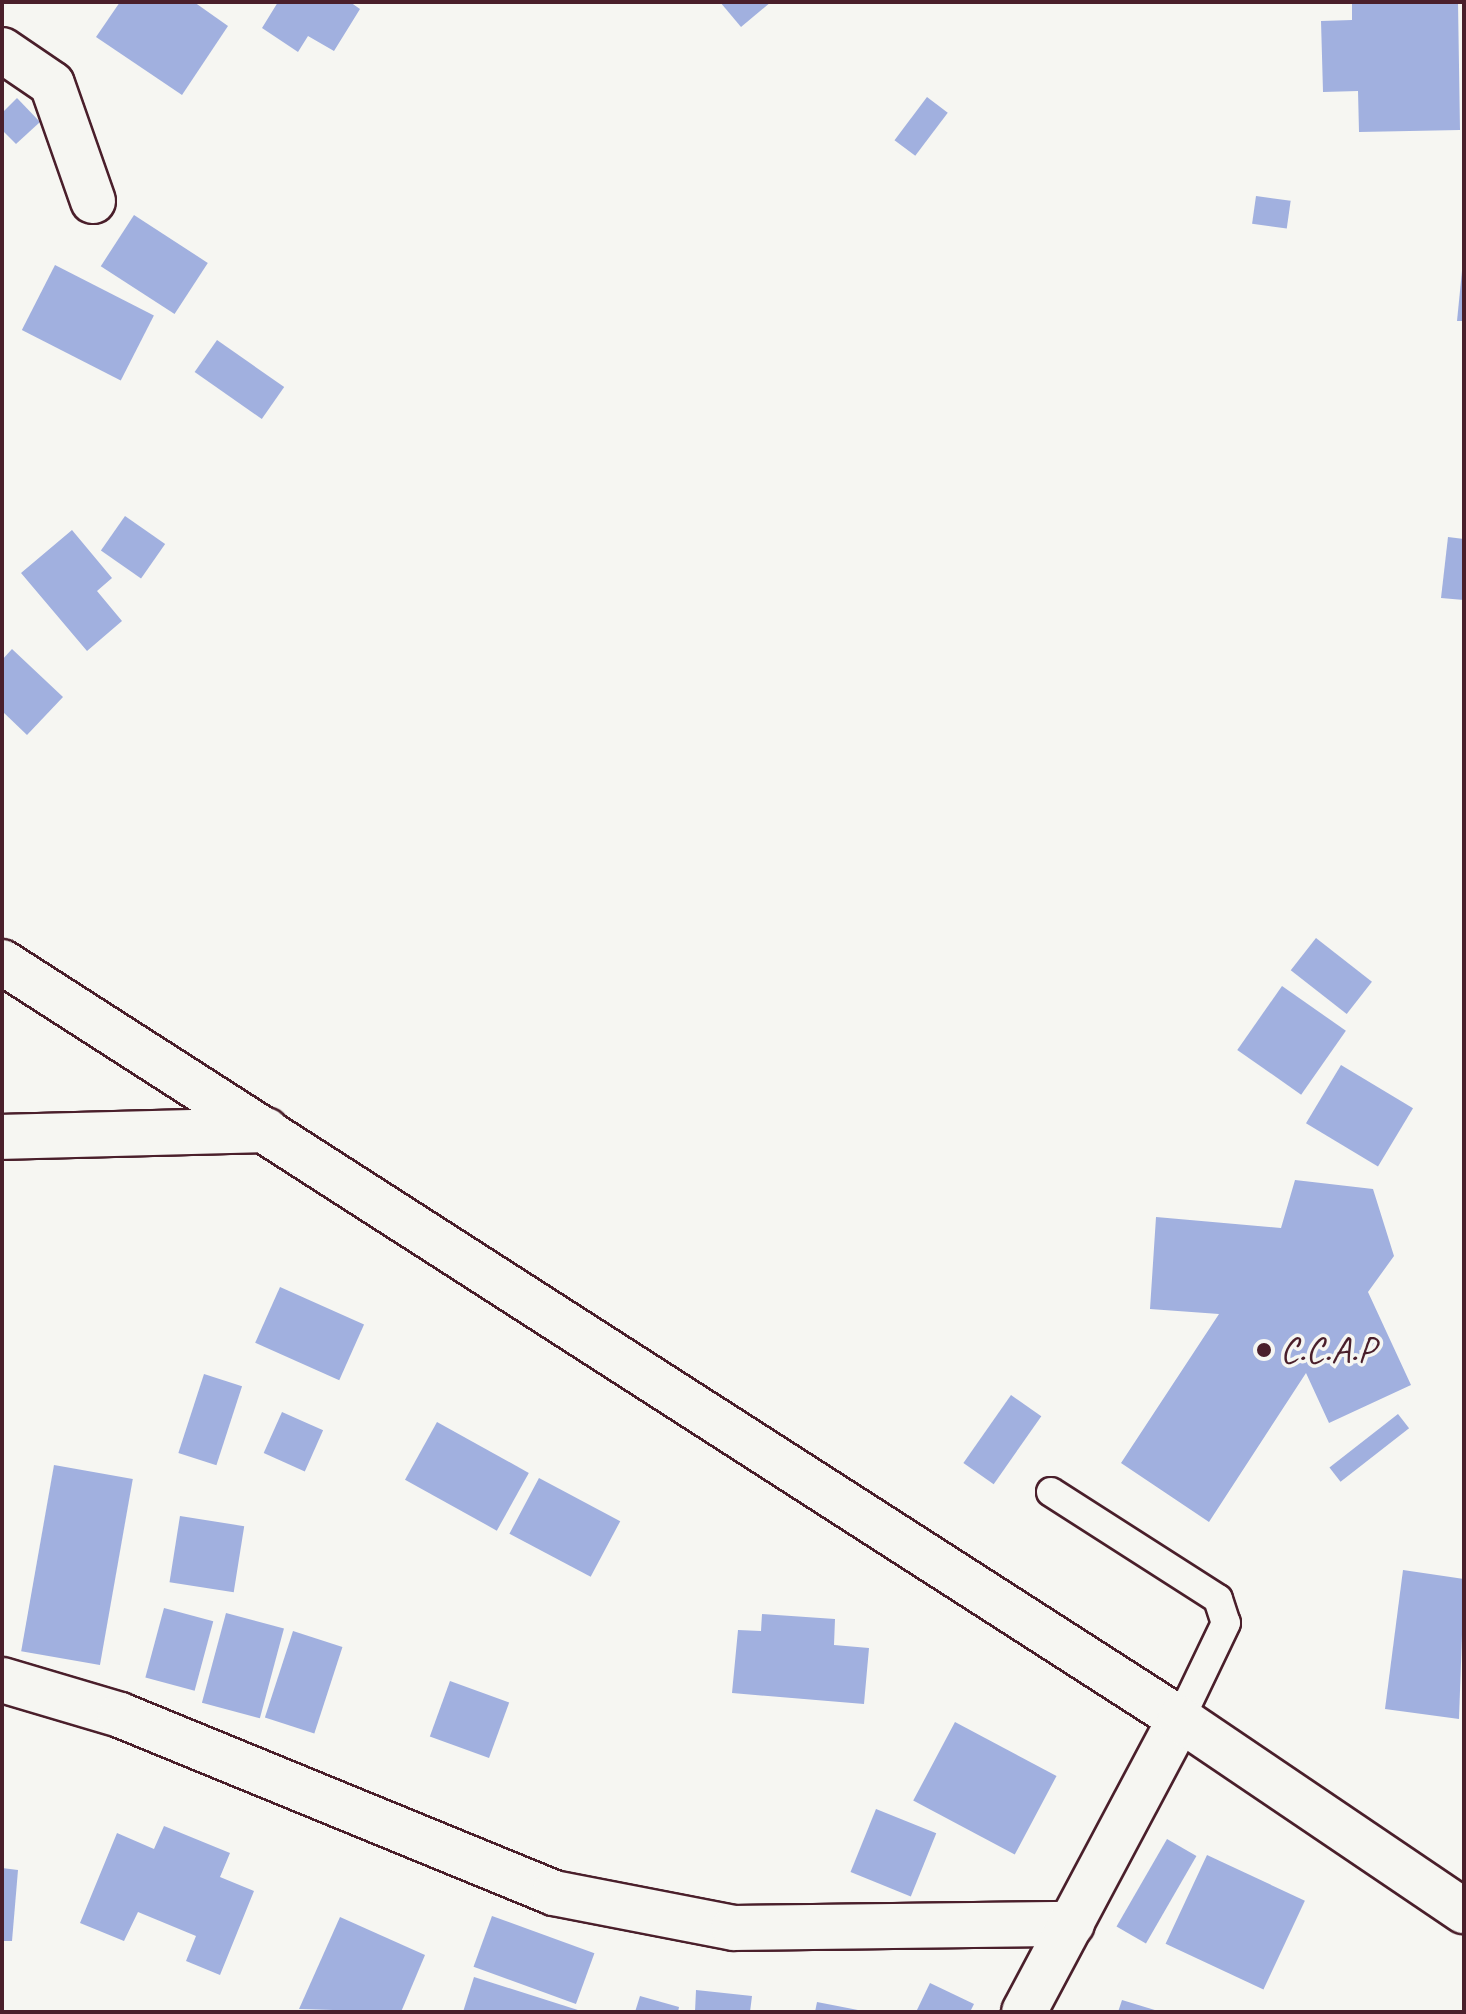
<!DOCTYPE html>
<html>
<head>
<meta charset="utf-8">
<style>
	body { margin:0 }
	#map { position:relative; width:1466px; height:2014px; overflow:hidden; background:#f6f6f2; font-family:Caveat,sans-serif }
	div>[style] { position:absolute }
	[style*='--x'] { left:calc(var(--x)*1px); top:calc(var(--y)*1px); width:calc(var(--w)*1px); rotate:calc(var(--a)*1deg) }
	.building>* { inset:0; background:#a1b0df; transform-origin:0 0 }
	.roads { filter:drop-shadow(2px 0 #4a1f2b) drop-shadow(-2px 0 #4a1f2b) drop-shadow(0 2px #4a1f2b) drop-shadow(0 -2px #4a1f2b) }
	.lane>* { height:28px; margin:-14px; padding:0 14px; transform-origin:14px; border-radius:14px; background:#f6f6f2 }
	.street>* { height:44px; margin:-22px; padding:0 22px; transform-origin:22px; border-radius:22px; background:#f6f6f2 }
	.secondary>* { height:44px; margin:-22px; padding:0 22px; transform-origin:22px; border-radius:22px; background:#f6f6f2 }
	.dots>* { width:22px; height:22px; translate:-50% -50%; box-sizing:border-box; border:4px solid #f6f6f2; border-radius:50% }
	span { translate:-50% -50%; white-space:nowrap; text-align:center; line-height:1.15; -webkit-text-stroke:7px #f6f6f2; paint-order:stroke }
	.poi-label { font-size:38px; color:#4a1f2b }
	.left { translate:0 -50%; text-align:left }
	.frame { position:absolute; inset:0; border:4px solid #4a1f2b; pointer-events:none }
</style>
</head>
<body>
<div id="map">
	<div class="building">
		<div style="clip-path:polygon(120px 2px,194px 2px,228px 26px,182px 95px,96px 37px)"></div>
		<div style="clip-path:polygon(278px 2px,350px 2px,360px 9px,334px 51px,308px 36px,298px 52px,262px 28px)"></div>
		<div style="clip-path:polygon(720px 2px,771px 2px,741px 27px)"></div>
		<div style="clip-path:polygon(1352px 2px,1458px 2px,1460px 130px,1359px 132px,1358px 91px,1323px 92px,1321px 21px,1352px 20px)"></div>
		<div style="left:927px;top:97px;width:26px;height:54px;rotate:37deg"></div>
		<div style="clip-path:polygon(17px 98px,40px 122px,16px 144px,2px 130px,2px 113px)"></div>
		<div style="left:1256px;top:196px;width:35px;height:28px;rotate:8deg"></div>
		<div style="left:134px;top:215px;width:88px;height:61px;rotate:33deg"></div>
		<div style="left:55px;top:265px;width:111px;height:73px;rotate:27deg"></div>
		<div style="clip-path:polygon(1462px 271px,1464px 271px,1464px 321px,1457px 321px)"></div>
		<div style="left:217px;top:340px;width:82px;height:39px;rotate:35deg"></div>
		<div style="left:125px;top:516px;width:49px;height:42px;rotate:35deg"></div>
		<div style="clip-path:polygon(72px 530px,112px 578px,97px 591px,122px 621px,87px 651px,21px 573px)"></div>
		<div style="clip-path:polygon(1448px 537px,1464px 539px,1464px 600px,1441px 598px)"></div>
		<div style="clip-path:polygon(12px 649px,63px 697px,27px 735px,2px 711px,2px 660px)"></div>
		<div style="left:1316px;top:938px;width:71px;height:41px;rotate:38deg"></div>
		<div style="left:1282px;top:986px;width:78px;height:78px;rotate:35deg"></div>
		<div style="left:1341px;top:1065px;width:84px;height:68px;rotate:31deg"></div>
		<div style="clip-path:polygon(1295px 1180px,1373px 1189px,1394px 1256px,1368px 1292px,1411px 1385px,1329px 1423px,1306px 1373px,1209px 1522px,1121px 1463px,1219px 1314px,1150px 1309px,1156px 1217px,1281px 1228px)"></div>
		<div style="left:280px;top:1287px;width:92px;height:61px;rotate:24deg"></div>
		<div style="left:204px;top:1374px;width:40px;height:83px;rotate:18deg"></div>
		<div style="left:1011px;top:1395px;width:37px;height:83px;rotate:35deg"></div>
		<div style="left:282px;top:1412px;width:45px;height:45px;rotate:24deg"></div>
		<div style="left:1398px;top:1414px;width:18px;height:87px;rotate:52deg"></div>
		<div style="left:437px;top:1422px;width:105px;height:66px;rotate:29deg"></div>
		<div style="left:54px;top:1465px;width:80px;height:189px;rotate:10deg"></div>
		<div style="left:539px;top:1478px;width:92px;height:63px;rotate:28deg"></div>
		<div style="left:180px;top:1516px;width:65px;height:67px;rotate:9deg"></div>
		<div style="clip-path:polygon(1403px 1570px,1464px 1579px,1459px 1719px,1385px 1709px)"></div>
		<div style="left:164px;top:1608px;width:51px;height:72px;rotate:15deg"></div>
		<div style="left:226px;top:1613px;width:60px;height:93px;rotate:15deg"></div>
		<div style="clip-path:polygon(762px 1614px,835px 1619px,834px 1645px,869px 1648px,864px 1704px,732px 1693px,738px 1630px,761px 1631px)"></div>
		<div style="left:293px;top:1631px;width:52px;height:91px;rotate:18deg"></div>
		<div style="left:450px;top:1681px;width:63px;height:59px;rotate:20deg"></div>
		<div style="left:955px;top:1722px;width:115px;height:89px;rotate:28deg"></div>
		<div style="left:876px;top:1809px;width:65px;height:68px;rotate:22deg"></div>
		<div style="clip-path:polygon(164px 1826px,230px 1853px,220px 1877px,254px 1891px,220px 1975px,186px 1961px,196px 1936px,138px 1912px,124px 1941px,80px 1923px,117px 1833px,154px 1849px)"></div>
		<div style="left:1167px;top:1839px;width:34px;height:101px;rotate:30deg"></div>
		<div style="left:1207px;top:1855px;width:108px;height:98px;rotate:25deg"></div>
		<div style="clip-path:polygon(2px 1868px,18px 1870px,12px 1941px,2px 1941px)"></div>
		<div style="left:492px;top:1916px;width:109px;height:54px;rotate:20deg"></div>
		<div style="clip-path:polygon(340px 1917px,425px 1955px,401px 2012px,299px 2009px)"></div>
		<div style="clip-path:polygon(474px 1977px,581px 2011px,581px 2012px,463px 2012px)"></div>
		<div style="clip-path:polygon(930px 1983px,974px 2004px,970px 2012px,916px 2012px)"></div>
		<div style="clip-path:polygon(696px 1990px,752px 1996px,750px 2012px,695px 2012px)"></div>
		<div style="clip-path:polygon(640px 1996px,679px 2007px,678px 2012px,635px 2012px)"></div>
		<div style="clip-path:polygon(1122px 2000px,1158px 2011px,1158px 2012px,1118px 2012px)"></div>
		<div style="clip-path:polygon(817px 2002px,863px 2011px,863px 2012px,815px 2012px)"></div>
	</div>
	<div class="roads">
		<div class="lane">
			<div style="--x:1051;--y:1492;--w:198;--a:32.6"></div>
			<div style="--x:1218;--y:1599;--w:25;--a:72"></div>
			<div style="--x:1226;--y:1623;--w:106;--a:115.6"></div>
		</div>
		<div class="street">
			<div style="--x:2;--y:50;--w:60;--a:34.2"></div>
			<div style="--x:52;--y:84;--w:124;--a:70.7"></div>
			<div style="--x:2;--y:1137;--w:264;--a:-1.5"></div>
			<div style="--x:2;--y:1680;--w:123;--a:16.5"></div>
			<div style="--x:120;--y:1715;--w:469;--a:22.3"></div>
			<div style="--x:554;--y:1893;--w:183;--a:11"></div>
			<div style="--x:734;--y:1928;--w:338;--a:-0.7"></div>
			<div style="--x:1024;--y:2012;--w:332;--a:-62"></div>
		</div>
		<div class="secondary">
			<div style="--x:2;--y:962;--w:1400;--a:32.73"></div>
			<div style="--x:1180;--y:1719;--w:343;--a:34.1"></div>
		</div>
	</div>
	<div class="dots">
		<div style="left:1264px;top:1350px;background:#4a1f2b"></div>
	</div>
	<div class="poi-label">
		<span class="left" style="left:1280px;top:1350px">C.C.A.P</span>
	</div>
	<div class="frame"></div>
</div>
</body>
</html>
